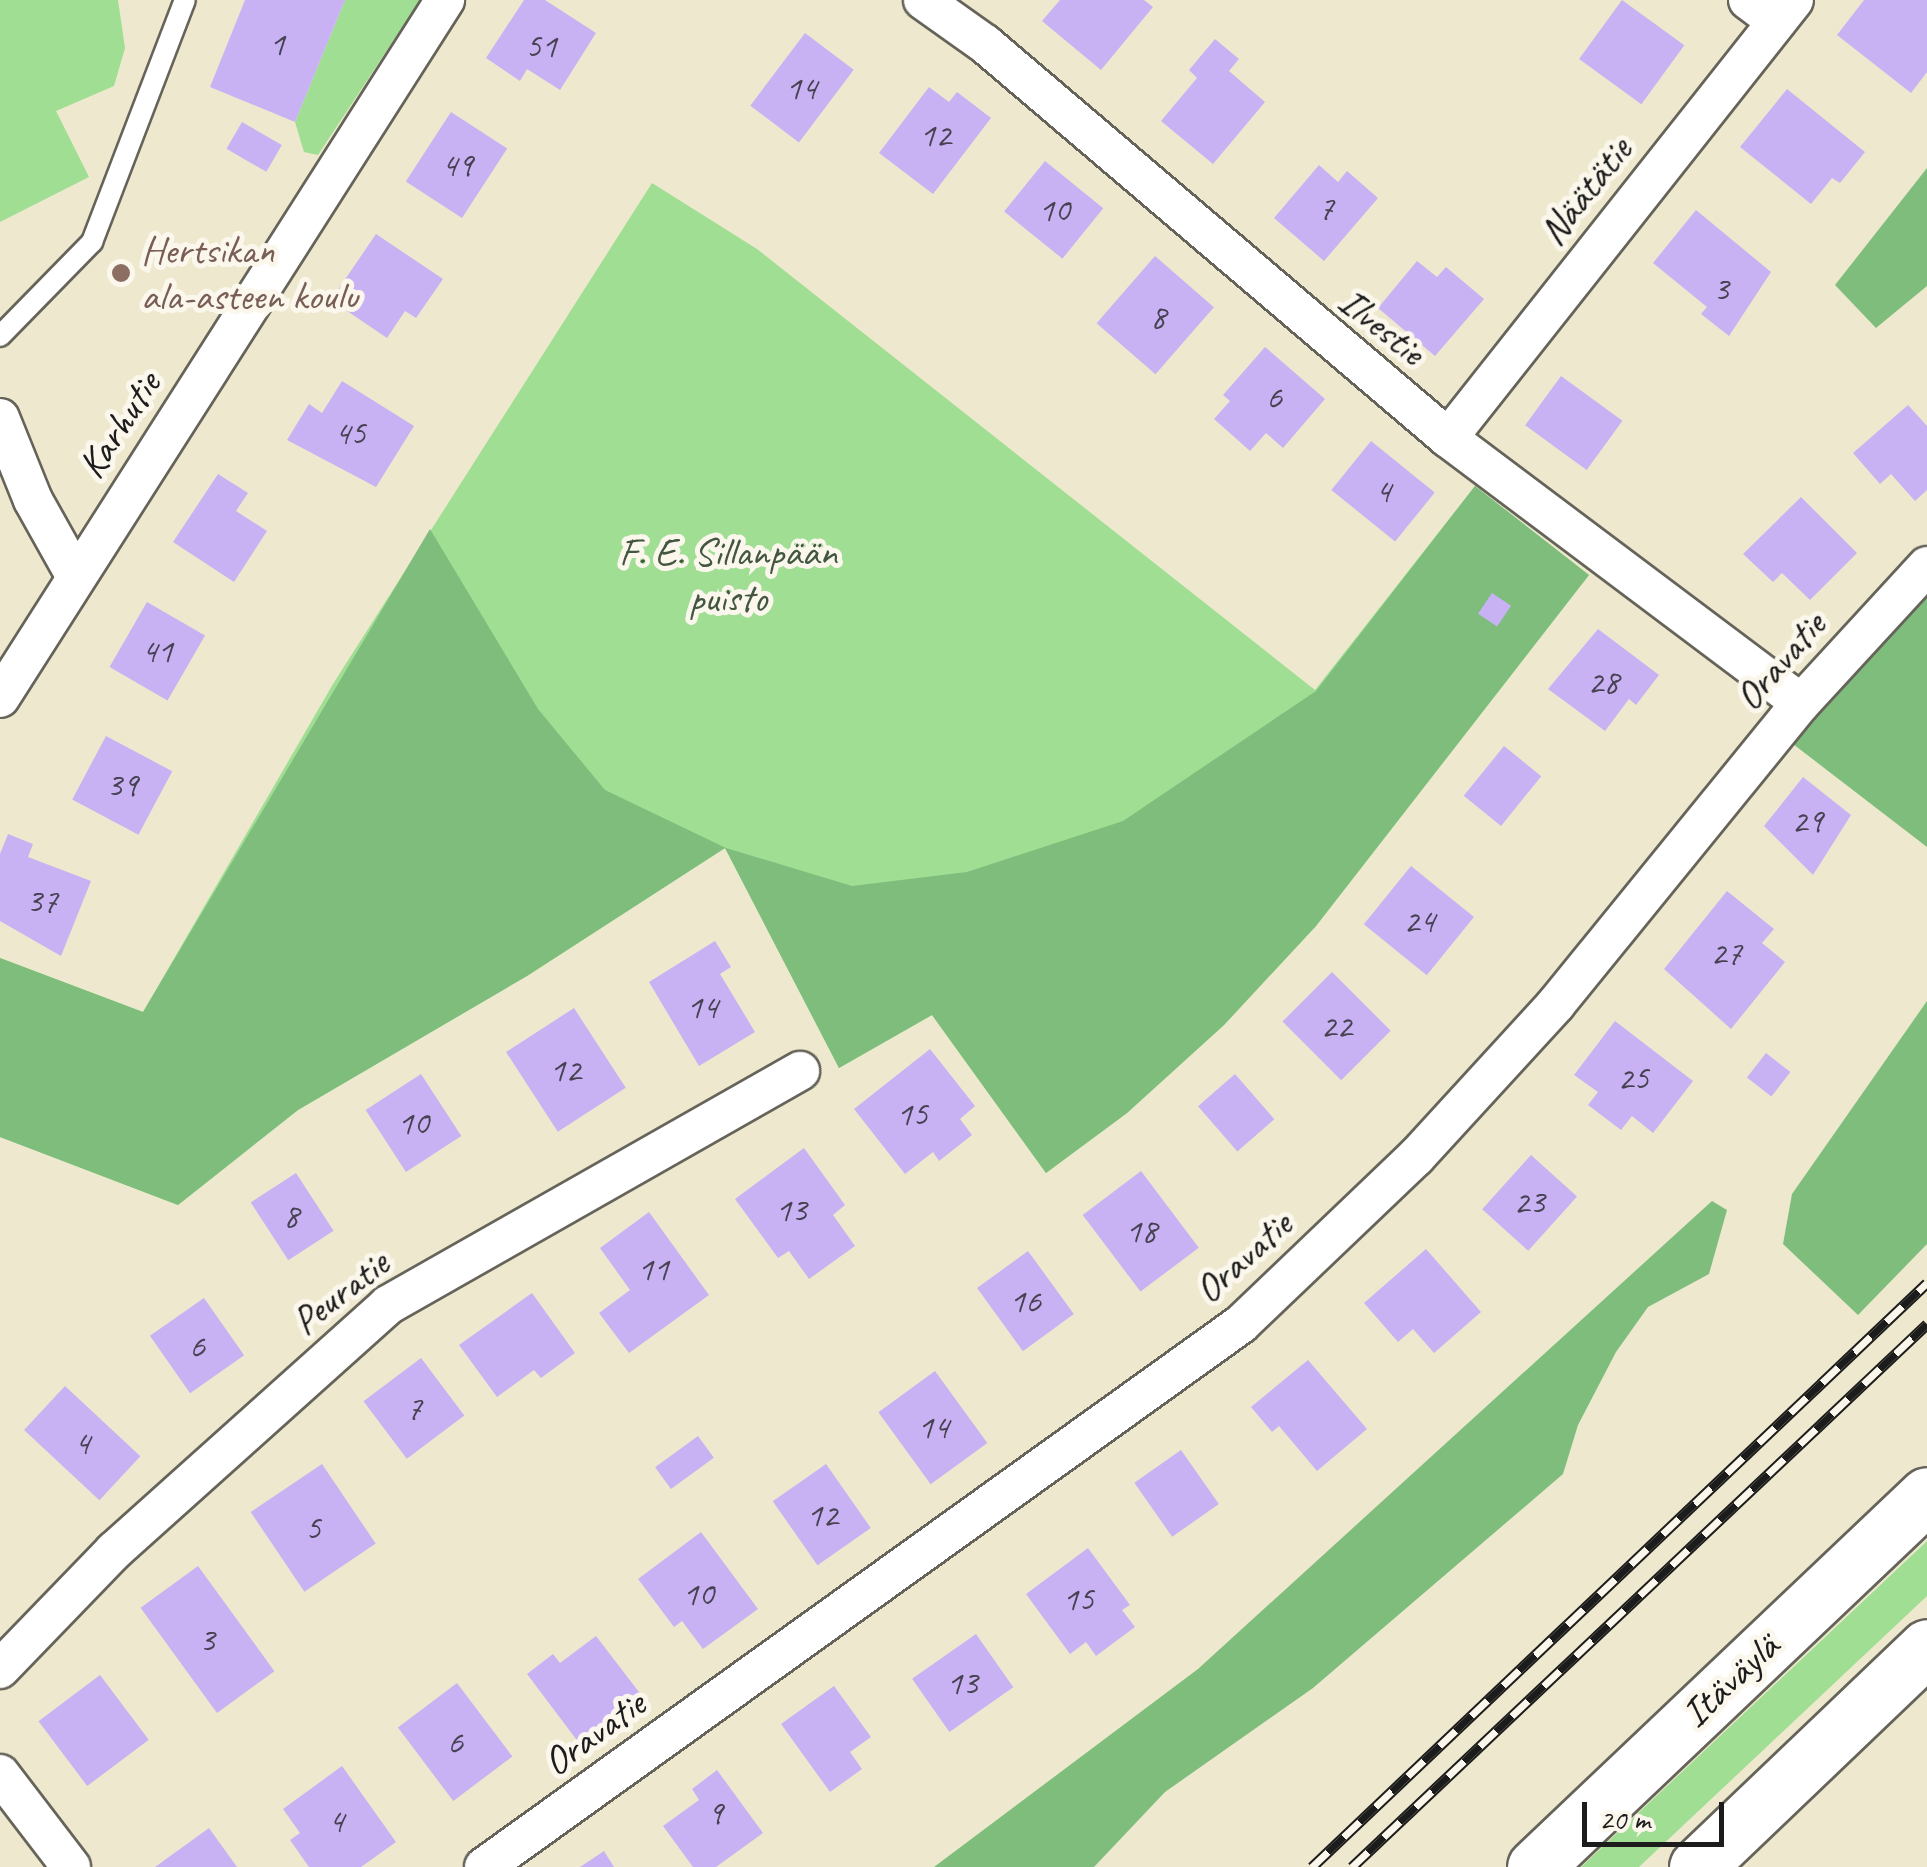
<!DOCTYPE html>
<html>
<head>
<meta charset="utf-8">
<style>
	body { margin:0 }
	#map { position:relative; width:1927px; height:1867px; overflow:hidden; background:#eee9ce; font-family:Caveat,sans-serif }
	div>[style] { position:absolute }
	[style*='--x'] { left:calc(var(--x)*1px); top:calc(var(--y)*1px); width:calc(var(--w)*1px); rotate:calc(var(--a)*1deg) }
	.green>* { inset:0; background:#9fde93 }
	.forest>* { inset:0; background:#7fbd7d }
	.building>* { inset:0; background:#c8b2f4; transform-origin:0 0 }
	.roads { filter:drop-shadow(2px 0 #66645a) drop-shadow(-2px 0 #66645a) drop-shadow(0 2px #66645a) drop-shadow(0 -2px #66645a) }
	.lane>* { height:20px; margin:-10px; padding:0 10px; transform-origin:10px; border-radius:10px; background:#fff }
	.street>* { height:38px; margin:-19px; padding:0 19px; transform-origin:19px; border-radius:19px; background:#fff }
	.highway>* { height:55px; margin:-27.5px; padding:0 27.5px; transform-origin:27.5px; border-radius:27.5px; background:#fff }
	.rail>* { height:11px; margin-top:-5.5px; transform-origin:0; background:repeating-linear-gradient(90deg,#fbf7ec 0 22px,#1c1c1c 0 44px); box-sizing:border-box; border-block:2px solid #1c1c1c }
	.dots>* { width:28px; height:28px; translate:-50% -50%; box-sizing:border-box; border:5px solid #fbf7ec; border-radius:50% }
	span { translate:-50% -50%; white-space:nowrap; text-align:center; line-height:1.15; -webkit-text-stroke:10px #fbf7ec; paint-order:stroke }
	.number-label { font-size:35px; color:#474252 }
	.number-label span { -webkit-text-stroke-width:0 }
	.street-label { font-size:40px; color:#1c1c1c }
	.education-label { font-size:40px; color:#785e54 }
	.left { translate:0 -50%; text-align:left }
	.park-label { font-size:40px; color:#435640 }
	.scale { position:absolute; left:1582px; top:1802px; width:142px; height:45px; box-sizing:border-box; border:5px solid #1c1c1c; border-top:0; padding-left:12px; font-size:30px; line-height:35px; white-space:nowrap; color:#1c1c1c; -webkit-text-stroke:8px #fbf7ec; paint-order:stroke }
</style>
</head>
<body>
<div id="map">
	<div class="green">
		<div style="clip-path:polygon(0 0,118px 0,125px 48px,114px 86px,56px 111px,89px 177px,0 222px)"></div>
		<div style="clip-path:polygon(345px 0,420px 0,318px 155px,304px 152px,295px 122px)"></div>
		<div style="clip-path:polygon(652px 183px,757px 249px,1315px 690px,1475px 486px,1589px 575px,1316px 926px,1224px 1025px,1127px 1113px,1046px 1173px,932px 1015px,839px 1068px,725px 848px,527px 976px,298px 1110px,178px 1205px,0 1137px,0 958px,143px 1012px,333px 684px)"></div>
		<div style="clip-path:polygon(1927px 1541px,1927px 1596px,1639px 1867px,1581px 1867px)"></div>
	</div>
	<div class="forest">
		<div style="clip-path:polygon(1927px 168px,1927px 286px,1876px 328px,1835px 285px)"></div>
		<div style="clip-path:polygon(1475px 486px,1589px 575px,1316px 926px,1224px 1025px,1127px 1113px,1046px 1173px,932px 1015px,839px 1068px,725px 848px,527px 976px,298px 1110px,178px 1205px,0 1137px,0 958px,143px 1012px,430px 529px,538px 709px,605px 790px,726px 848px,852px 886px,967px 872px,1123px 821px,1316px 691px)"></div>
		<div style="clip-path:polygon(1927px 592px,1927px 847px,1793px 744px)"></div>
		<div style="clip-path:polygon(1927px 1001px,1927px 1244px,1858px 1315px,1783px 1244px,1792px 1194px)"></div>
		<div style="clip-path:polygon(1712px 1201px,1727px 1210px,1709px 1274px,1648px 1307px,1616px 1352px,1578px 1425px,1563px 1474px,1313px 1688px,1165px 1792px,1094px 1867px,934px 1867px,1198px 1669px)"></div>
	</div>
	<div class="building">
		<div style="clip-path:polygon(245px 0,345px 0,295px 122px,210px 87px)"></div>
		<div style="clip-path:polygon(524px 0,545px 0,596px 33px,560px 90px,527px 69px,520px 81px,486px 58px)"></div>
		<div style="clip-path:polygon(1060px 0,1144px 0,1153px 7px,1101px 70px,1042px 21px)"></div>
		<div style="left:1622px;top:0;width:77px;height:73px;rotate:36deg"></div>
		<div style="clip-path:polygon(1864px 0,1927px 0,1927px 72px,1911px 93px,1837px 35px)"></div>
		<div style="left:805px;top:33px;width:61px;height:91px;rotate:37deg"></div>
		<div style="clip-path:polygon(1215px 39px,1239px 59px,1229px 71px,1265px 102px,1213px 164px,1161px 121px,1197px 78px,1189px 70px)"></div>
		<div style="clip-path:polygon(929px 87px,949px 102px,957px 92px,991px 118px,933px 194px,879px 153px)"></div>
		<div style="clip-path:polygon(1787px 89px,1865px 152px,1840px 183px,1832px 178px,1811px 204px,1740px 147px)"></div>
		<div style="left:451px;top:112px;width:67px;height:83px;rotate:33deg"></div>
		<div style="left:242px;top:122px;width:46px;height:31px;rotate:30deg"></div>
		<div style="left:1045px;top:161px;width:75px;height:65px;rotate:39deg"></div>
		<div style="clip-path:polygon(1319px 165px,1338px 182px,1347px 171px,1378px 198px,1324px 261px,1274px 218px)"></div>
		<div style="clip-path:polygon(1696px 210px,1771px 272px,1729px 336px,1701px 314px,1707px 307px,1653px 263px)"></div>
		<div style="clip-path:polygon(376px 234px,443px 279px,416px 318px,405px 311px,387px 338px,331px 300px)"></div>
		<div style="left:1155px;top:256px;width:78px;height:89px;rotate:41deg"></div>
		<div style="clip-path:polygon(1417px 261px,1437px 277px,1446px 267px,1484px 299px,1435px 356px,1378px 308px)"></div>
		<div style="clip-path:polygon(1265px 347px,1325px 399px,1283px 448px,1266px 433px,1250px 451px,1214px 419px,1230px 401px,1223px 395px)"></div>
		<div style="left:1561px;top:376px;width:76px;height:61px;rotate:36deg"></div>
		<div style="clip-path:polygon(342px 381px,414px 426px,376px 487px,287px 440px,309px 404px,322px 413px)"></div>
		<div style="clip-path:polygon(1908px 405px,1927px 426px,1927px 490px,1915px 501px,1891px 474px,1880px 484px,1853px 453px)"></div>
		<div style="left:1371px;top:441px;width:82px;height:63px;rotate:39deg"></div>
		<div style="clip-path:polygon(218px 474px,248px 493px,236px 511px,267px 531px,234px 582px,173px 542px)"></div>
		<div style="clip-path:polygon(1801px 497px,1857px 553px,1810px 600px,1782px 573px,1773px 582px,1743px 554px)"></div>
		<div style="left:1492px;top:593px;width:23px;height:25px;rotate:34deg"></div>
		<div style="left:147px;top:602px;width:67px;height:75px;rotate:30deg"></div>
		<div style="clip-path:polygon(1598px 629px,1659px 675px,1636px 705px,1629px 699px,1605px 731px,1548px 689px)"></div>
		<div style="left:106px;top:736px;width:75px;height:72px;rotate:28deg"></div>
		<div style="left:1504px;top:746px;width:48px;height:64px;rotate:39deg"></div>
		<div style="clip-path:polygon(1803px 777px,1851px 815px,1813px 875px,1764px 826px)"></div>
		<div style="clip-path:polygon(8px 834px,33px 844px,28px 857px,91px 881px,61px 956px,0 921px,0 854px)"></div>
		<div style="left:1411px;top:866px;width:81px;height:75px;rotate:39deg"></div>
		<div style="clip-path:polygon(1727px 891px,1774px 929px,1762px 943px,1785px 962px,1731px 1029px,1664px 969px)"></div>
		<div style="clip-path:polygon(715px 941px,731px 967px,720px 974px,755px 1032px,699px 1066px,649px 982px)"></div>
		<div style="left:1332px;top:972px;width:83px;height:70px;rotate:45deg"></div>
		<div style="left:574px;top:1008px;width:95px;height:81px;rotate:57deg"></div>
		<div style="clip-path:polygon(1615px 1021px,1693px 1081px,1653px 1133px,1632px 1116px,1621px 1130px,1588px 1105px,1598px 1092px,1574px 1075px)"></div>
		<div style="clip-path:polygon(930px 1049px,975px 1106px,960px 1119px,972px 1135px,939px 1161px,933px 1152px,905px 1174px,854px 1109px)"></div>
		<div style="left:1766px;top:1053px;width:31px;height:31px;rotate:38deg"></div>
		<div style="left:421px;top:1074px;width:74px;height:66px;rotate:57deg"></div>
		<div style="left:1235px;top:1074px;width:60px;height:49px;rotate:49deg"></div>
		<div style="clip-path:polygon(804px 1148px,845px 1205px,833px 1215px,855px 1246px,809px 1279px,789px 1251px,778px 1258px,735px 1199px)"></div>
		<div style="left:1531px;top:1155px;width:62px;height:73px;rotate:42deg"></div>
		<div style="left:1141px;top:1171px;width:96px;height:73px;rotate:53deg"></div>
		<div style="left:296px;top:1173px;width:69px;height:54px;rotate:57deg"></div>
		<div style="clip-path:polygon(649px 1212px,709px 1295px,629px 1353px,599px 1313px,630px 1290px,600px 1248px)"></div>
		<div style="clip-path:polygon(1426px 1249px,1481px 1312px,1434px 1353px,1413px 1329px,1398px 1342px,1364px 1303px)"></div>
		<div style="left:1028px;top:1251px;width:78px;height:63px;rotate:54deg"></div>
		<div style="clip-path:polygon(532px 1293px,575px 1353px,541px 1378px,534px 1370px,497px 1397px,459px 1345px)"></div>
		<div style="left:204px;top:1298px;width:70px;height:66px;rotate:55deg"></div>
		<div style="left:421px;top:1358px;width:72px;height:72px;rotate:53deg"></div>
		<div style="clip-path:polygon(1308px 1360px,1367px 1429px,1317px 1471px,1279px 1426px,1272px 1432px,1251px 1407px)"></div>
		<div style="left:935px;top:1371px;width:89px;height:70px;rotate:54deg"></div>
		<div style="left:65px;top:1386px;width:103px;height:60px;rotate:43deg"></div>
		<div style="left:698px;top:1436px;width:27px;height:53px;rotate:54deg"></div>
		<div style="left:1181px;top:1450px;width:66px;height:57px;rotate:55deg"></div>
		<div style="left:322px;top:1464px;width:96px;height:86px;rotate:56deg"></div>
		<div style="left:826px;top:1464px;width:78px;height:65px;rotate:55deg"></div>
		<div style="clip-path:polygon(701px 1532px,758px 1609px,703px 1649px,682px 1621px,674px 1627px,638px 1579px)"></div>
		<div style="clip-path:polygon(1088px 1548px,1130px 1605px,1122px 1610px,1135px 1627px,1096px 1656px,1086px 1642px,1070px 1654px,1026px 1594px)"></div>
		<div style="left:198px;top:1566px;width:130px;height:71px;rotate:54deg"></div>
		<div style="left:976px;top:1634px;width:65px;height:78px;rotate:55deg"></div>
		<div style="clip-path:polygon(596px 1636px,642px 1696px,579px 1743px,527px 1674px,553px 1654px,560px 1663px)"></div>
		<div style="left:100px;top:1675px;width:81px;height:77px;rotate:53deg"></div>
		<div style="left:457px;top:1683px;width:92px;height:74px;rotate:53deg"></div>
		<div style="clip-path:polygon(834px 1686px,871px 1737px,850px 1752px,862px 1769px,830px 1792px,781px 1724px)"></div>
		<div style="clip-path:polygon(342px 1766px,396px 1842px,361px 1867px,309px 1867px,290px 1840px,300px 1833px,283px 1809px)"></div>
		<div style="clip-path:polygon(717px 1770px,763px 1833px,716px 1867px,693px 1867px,663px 1826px,699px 1800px,692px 1789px)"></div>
		<div style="clip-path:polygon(209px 1828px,237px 1867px,155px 1867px)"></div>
		<div style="clip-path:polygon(604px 1851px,614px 1867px,580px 1867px)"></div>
	</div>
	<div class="roads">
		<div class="lane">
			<div style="--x:0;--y:336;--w:132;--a:-45.6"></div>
			<div style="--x:92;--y:242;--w:259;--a:-69"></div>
		</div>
		<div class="street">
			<div style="--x:923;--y:0;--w:76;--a:35.4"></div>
			<div style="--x:985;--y:44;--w:608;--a:40.4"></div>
			<div style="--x:1448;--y:438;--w:441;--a:36.9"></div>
			<div style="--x:1748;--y:0;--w:36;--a:37"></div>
			<div style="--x:0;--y:418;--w:88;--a:68.1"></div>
			<div style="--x:33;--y:500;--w:88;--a:60.8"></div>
			<div style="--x:1448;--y:438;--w:558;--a:-51.69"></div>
			<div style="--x:0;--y:698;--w:828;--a:-57.48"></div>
			<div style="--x:0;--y:1669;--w:164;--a:-46"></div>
			<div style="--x:114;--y:1551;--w:368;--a:-41.9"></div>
			<div style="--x:388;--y:1305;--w:474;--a:-29.6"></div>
			<div style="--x:0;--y:1774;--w:117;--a:52.6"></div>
			<div style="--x:484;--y:1867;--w:932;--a:-35.65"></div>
			<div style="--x:1241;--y:1324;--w:242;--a:-43.7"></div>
			<div style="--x:1416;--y:1157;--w:207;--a:-47.5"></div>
			<div style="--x:1556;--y:1004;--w:388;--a:-50.9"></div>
			<div style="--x:1801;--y:703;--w:186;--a:-47.4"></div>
		</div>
		<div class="highway">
			<div style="--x:1535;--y:1867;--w:540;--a:-43.5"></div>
			<div style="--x:1697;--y:1867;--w:318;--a:-43.7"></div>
		</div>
	</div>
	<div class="rail">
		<div style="--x:1312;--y:1867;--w:848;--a:-43.52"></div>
		<div style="--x:1352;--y:1867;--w:791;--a:-43.36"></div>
	</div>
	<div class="dots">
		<div style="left:121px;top:273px;background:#8d6e63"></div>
	</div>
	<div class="number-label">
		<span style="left:277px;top:44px">1</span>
		<span style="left:541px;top:46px">51</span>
		<span style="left:801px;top:88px">14</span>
		<span style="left:935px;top:135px">12</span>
		<span style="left:457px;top:165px">49</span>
		<span style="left:1326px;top:208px">7</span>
		<span style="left:1054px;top:210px">10</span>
		<span style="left:1721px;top:289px">3</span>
		<span style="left:1158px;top:317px">8</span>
		<span style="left:1274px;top:397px">6</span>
		<span style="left:350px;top:433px">45</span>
		<span style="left:1383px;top:491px">4</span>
		<span style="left:157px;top:651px">41</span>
		<span style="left:1603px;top:682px">28</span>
		<span style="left:122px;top:785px">39</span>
		<span style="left:1807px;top:821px">29</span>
		<span style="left:42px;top:901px">37</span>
		<span style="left:1419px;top:921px">24</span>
		<span style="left:1726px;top:953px">27</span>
		<span style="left:702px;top:1007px">14</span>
		<span style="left:1336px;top:1026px">22</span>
		<span style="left:565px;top:1070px">12</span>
		<span style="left:1633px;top:1078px">25</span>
		<span style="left:912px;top:1114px">15</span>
		<span style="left:413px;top:1123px">10</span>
		<span style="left:1529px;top:1202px">23</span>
		<span style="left:791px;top:1210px">13</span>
		<span style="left:291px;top:1216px">8</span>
		<span style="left:1141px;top:1231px">18</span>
		<span style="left:653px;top:1269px">11</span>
		<span style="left:1025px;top:1301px">16</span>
		<span style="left:197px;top:1346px">6</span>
		<span style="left:414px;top:1408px">7</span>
		<span style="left:933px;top:1427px">14</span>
		<span style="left:82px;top:1443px">4</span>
		<span style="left:822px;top:1515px">12</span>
		<span style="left:313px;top:1528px">5</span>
		<span style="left:698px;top:1594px">10</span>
		<span style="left:1078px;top:1599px">15</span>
		<span style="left:207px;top:1640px">3</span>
		<span style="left:962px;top:1683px">13</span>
		<span style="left:455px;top:1742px">6</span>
		<span style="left:715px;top:1813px">9</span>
		<span style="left:336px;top:1821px">4</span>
	</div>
	<div class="street-label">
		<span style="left:1585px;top:191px;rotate:-52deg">Näätätie</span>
		<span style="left:1382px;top:326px;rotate:39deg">Ilvestie</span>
		<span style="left:119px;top:425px;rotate:-57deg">Karhutie</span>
		<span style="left:1780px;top:661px;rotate:-49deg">Oravatie</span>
		<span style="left:1243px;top:1257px;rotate:-42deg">Oravatie</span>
		<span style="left:340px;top:1292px;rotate:-38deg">Peuratie</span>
		<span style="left:1730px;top:1680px;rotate:-43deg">Itäväylä</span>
		<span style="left:594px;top:1733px;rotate:-36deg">Oravatie</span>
	</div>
	<div class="education-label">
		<span class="left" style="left:141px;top:273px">Hertsikan<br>ala-asteen koulu</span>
	</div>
	<div class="park-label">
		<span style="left:728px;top:575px">F. E. Sillanpään<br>puisto</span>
	</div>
	<div class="scale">20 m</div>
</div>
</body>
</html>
